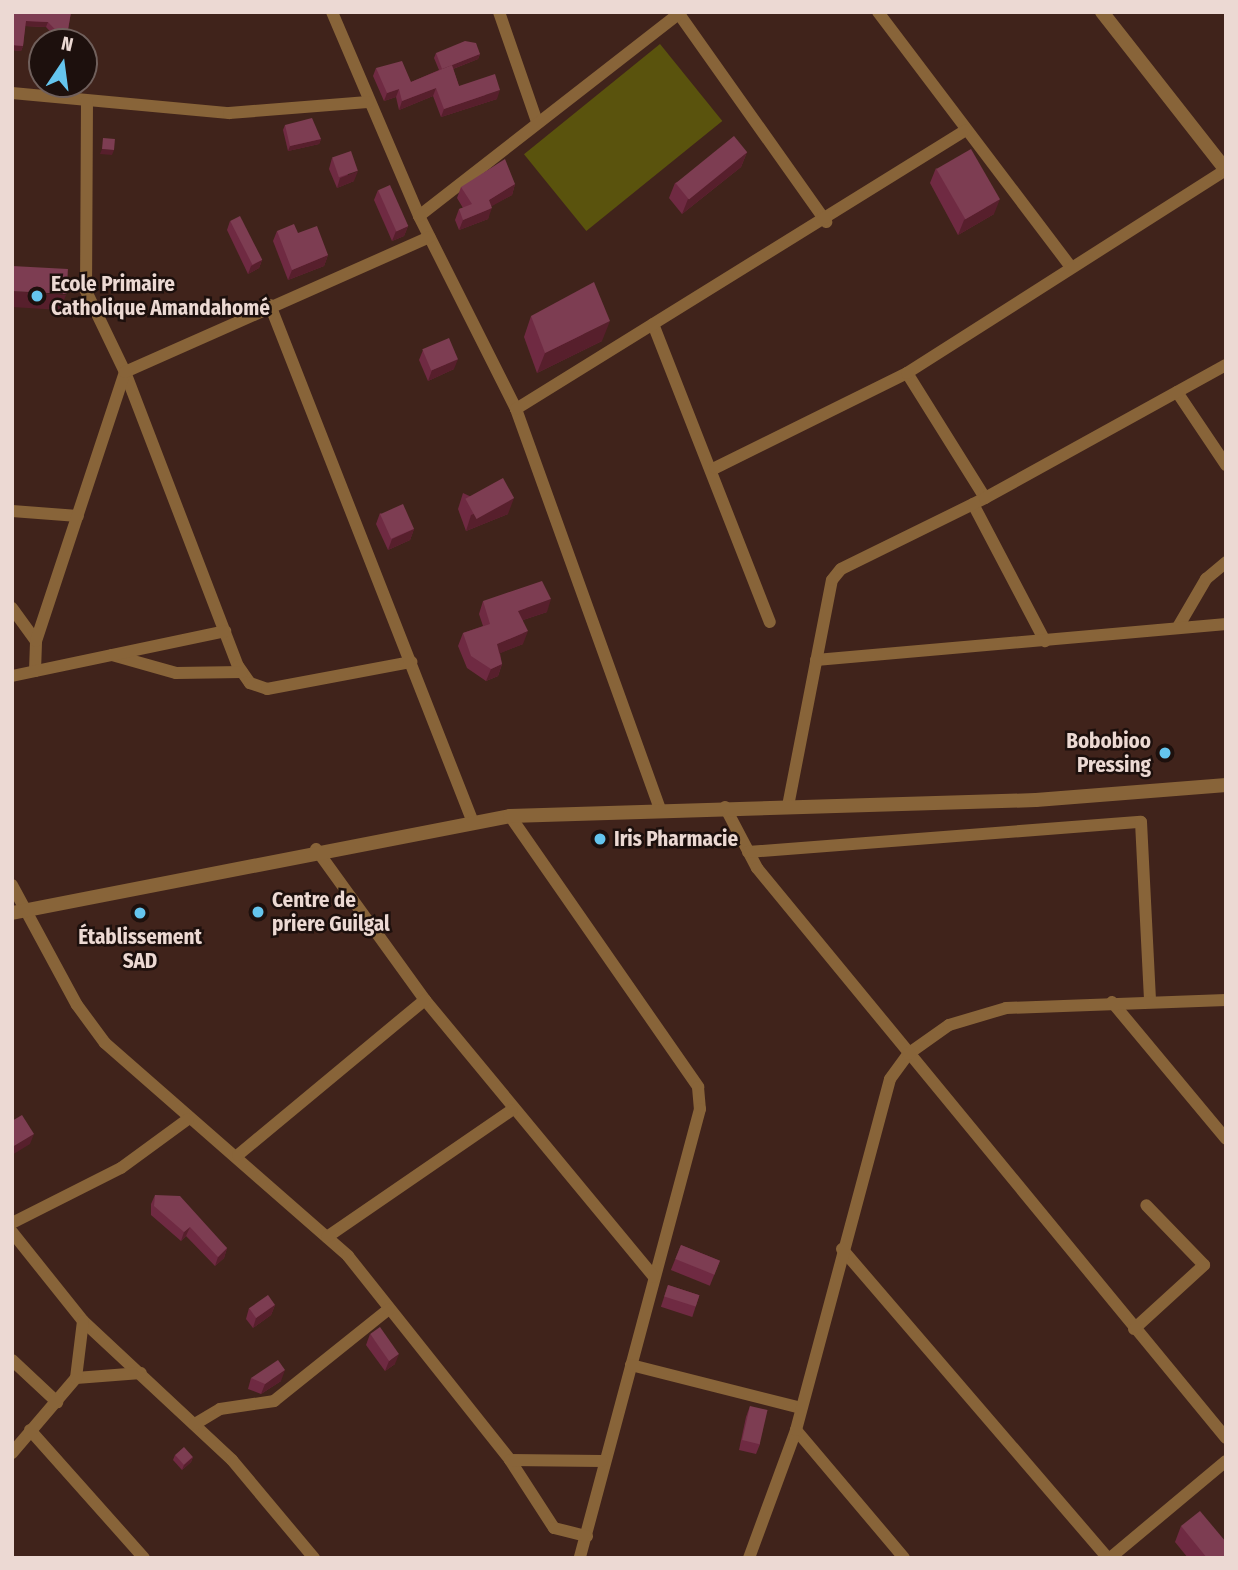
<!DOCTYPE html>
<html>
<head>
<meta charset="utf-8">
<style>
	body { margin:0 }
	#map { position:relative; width:1238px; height:1570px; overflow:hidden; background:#40231b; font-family:"Fira Sans Condensed",sans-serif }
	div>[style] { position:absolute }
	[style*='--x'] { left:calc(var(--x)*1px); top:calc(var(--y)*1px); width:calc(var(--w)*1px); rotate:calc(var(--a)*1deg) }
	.green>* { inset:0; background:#5a530d; transform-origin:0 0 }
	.minor>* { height:12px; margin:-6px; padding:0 6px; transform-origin:6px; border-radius:6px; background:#886439 }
	.tertiary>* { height:14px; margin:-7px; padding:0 7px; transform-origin:7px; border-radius:7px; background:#886439 }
	.wall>* { inset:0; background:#6f2a42; transform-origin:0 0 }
	.shaded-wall>* { inset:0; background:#571f2c }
	.building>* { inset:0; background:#7d3d52; transform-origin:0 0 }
	.dots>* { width:19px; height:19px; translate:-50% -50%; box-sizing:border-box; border:4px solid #1d100d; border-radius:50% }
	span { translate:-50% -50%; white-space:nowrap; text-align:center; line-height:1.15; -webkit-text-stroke:5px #1d100d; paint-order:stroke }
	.poi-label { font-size:21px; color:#ecd9d3; font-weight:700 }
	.left { translate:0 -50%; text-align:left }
	.right { translate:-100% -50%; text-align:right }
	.frame { position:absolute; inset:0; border:14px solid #ecd9d3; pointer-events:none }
	.north { position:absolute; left:28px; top:28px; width:70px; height:70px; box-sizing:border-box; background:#1d100d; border:2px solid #70605c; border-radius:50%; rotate:13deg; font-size:19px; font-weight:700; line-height:28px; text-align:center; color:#ecd9d3 }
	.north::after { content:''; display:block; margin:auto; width:24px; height:32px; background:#65c5ee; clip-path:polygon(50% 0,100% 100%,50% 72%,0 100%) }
</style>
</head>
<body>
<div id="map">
	<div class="green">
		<div style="left:660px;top:44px;width:99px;height:175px;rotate:51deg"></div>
	</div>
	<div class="minor">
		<div style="--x:332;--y:12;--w:222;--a:66.9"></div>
		<div style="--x:419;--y:216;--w:216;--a:63.3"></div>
		<div style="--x:516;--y:409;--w:424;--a:70.2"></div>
		<div style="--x:499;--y:12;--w:116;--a:70.9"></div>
		<div style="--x:878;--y:12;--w:317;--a:52.9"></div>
		<div style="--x:679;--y:14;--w:255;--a:54.7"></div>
		<div style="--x:12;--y:93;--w:218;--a:5.3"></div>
		<div style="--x:229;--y:113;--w:139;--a:-4.5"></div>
		<div style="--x:87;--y:101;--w:190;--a:90.3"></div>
		<div style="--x:86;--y:291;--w:90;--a:64.3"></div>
		<div style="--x:125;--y:372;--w:315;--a:69"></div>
		<div style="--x:238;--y:666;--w:21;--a:55"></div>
		<div style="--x:250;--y:683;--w:18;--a:19"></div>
		<div style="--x:267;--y:689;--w:147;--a:-10.6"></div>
		<div style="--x:419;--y:216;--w:332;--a:-37.9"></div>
		<div style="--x:270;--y:305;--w:553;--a:68.58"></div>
		<div style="--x:653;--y:324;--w:320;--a:68.6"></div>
		<div style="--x:907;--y:373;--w:147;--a:58"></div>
		<div style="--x:1177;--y:392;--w:88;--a:56.1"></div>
		<div style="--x:516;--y:409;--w:529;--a:-31.8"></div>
		<div style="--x:715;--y:468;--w:214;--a:-26.3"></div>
		<div style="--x:907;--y:373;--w:378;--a:-32.5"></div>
		<div style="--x:973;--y:504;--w:155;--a:62.3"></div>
		<div style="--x:12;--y:511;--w:66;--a:4.3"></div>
		<div style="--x:12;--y:608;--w:41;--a:54"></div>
		<div style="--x:1178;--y:627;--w:56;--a:-59.7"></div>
		<div style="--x:1206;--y:579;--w:26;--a:-40"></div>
		<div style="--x:112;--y:655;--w:66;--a:15.7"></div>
		<div style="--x:176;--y:673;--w:66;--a:-0.9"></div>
		<div style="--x:816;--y:660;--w:412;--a:-5"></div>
		<div style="--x:35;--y:671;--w:30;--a:-88"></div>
		<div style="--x:36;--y:641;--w:283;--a:-71.7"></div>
		<div style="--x:125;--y:372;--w:333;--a:-23.9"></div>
		<div style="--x:12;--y:676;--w:218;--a:-11.9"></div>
		<div style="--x:788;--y:806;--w:230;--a:-79"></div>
		<div style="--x:832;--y:580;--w:14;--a:-51"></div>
		<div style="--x:841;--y:569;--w:161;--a:-26.2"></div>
		<div style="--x:985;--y:498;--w:275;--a:-28.9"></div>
		<div style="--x:725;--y:807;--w:69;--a:62.3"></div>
		<div style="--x:757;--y:868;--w:738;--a:50.55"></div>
		<div style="--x:510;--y:816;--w:330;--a:55.2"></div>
		<div style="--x:698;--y:1087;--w:22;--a:85"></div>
		<div style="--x:700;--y:1109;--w:465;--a:105"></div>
		<div style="--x:316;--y:849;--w:186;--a:54.2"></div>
		<div style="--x:425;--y:1000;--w:359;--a:50.4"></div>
		<div style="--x:748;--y:852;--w:394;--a:-4.4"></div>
		<div style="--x:1141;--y:822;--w:180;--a:87.1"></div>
		<div style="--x:12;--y:885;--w:136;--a:61.6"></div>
		<div style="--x:77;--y:1005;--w:47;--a:53.6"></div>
		<div style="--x:105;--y:1043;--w:323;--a:41.2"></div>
		<div style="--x:348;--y:1256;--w:260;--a:51.5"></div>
		<div style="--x:510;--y:1460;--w:81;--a:57.1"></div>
		<div style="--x:554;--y:1528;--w:34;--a:14"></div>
		<div style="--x:1112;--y:1002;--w:178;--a:50.2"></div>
		<div style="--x:238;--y:1155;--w:243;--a:-39.7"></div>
		<div style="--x:12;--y:1223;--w:122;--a:-26.8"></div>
		<div style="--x:121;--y:1168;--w:83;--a:-36.2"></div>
		<div style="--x:12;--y:1232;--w:114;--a:51.4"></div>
		<div style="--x:83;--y:1321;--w:204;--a:43"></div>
		<div style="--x:232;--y:1460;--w:128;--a:50.1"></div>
		<div style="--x:327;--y:1237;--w:224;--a:-34.5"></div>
		<div style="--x:842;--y:1249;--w:408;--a:49.3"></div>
		<div style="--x:1134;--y:1329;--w:95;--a:-42.4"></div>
		<div style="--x:1204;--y:1265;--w:83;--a:-134"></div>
		<div style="--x:12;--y:1360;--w:62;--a:43"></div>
		<div style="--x:631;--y:1365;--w:175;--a:14.2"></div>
		<div style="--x:76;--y:1378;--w:65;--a:-4.4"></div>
		<div style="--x:195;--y:1424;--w:29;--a:-31"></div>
		<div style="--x:220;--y:1409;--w:55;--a:-8.4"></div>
		<div style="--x:274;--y:1401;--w:147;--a:-38.7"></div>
		<div style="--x:30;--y:1430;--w:171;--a:48.3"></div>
		<div style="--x:796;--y:1430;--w:167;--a:49.8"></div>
		<div style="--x:12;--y:1453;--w:99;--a:-49.5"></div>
		<div style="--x:76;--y:1378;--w:57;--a:-83"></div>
		<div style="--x:510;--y:1460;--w:92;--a:0.6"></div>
		<div style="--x:749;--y:1558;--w:136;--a:-69.8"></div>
		<div style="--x:796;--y:1430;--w:363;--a:-75"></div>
		<div style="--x:890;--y:1079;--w:31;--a:-54"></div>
		<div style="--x:908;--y:1054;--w:50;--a:-35.3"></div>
		<div style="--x:949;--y:1025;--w:59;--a:-16.6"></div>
		<div style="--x:1006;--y:1008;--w:220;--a:-2.1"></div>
		<div style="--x:1110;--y:1558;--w:151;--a:-39.9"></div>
	</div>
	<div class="tertiary">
		<div style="--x:1102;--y:12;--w:201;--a:51.9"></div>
		<div style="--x:12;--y:913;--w:507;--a:-11.02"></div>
		<div style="--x:510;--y:816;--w:526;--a:-1.74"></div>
		<div style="--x:1036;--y:800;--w:191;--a:-4.5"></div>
	</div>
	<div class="wall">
		<div style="clip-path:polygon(12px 12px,71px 12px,66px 42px,60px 42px,46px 27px,25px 26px,23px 46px,21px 51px,12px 50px)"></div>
		<div style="clip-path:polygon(436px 53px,480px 54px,478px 59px,453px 69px,459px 86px,497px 99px,441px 117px,433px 96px,399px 110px,396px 97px,384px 101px,373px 76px,376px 68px,411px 82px,439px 70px,434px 58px)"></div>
		<div style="clip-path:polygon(285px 125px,321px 139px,319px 144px,288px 151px,283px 130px)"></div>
		<div style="clip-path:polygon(747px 152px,741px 167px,682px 214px,669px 198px,675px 183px)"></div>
		<div style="clip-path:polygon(332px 158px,354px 181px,337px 188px,329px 169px)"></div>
		<div style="clip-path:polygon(936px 168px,994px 214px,958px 235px,930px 183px)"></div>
		<div style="clip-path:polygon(515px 184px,512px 195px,491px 206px,488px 219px,459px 230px,455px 220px,459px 209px,463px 208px,457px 198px,461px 187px)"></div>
		<div style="clip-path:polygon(378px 190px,408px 226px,404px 236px,392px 241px,374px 200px)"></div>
		<div style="clip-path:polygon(230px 221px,262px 260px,259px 268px,248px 274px,227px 230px)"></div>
		<div style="clip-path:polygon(277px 231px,298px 233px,328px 255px,324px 266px,288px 280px,273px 241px)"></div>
		<div style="clip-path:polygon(531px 316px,602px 341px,537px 373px,524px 337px)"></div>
		<div style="clip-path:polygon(423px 350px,454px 369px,428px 381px,419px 360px)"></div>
		<div style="clip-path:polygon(463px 493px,508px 514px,466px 531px,458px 509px)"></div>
		<div style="clip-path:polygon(380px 513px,414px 529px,410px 540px,388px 550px,376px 524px)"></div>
		<div style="clip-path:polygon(483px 601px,547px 612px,523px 620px,523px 644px,500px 653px,502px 664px,498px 676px,486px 681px,467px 668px,458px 646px,463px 633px,483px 626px,479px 614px)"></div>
		<div style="clip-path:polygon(155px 1195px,227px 1248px,224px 1258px,215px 1266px,186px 1236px,181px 1241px,151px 1215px,151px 1204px)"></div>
		<div style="left:681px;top:1245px;width:42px;height:27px;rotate:22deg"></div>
		<div style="left:668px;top:1285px;width:33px;height:23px;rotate:18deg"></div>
		<div style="clip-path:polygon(275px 1305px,271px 1315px,253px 1328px,246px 1319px,249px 1308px)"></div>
		<div style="clip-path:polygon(370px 1334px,395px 1364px,385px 1371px,366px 1345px)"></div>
		<div style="clip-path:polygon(251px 1378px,281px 1381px,261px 1394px,248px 1389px)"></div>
		<div style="clip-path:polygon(750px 1406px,760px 1444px,756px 1454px,739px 1450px,746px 1417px)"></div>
		<div style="clip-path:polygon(175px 1455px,193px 1457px,191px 1462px,182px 1470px,173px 1460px)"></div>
		<div style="clip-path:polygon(1181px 1526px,1226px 1558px,1188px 1558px,1175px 1542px)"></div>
	</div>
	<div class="shaded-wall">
		<div style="clip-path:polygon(26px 21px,48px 22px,46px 27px,24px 26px)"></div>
		<div style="clip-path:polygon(12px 45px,23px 46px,21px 51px,12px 50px)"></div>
		<div style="clip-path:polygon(480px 54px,478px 59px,440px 74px,442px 69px)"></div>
		<div style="clip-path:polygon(436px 88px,433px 96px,399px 110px,402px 101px)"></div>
		<div style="clip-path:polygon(399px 89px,396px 97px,384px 101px,387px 93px)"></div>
		<div style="clip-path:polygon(500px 90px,497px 99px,441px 117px,444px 109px)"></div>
		<div style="clip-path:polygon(321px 139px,319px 144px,288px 151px,290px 146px)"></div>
		<div style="clip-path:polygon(102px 149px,114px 150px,112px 155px,100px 154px)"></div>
		<div style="clip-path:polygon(747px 152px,741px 167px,682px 214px,688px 199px)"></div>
		<div style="clip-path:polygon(358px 171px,354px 181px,337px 188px,340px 178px)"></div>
		<div style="clip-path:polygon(515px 184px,512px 195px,485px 210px,489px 200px)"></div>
		<div style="clip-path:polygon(1000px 199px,994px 214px,958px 235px,964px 220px)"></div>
		<div style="clip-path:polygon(492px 208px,488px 219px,459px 230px,463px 220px)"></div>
		<div style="clip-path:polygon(408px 226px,404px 236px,392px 241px,396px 231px)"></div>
		<div style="clip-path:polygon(328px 255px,324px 266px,288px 280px,292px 270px)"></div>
		<div style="clip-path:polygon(262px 260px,259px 268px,248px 274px,251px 266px)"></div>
		<div style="clip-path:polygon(12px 291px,66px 295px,60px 310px,12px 307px)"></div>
		<div style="clip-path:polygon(610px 321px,602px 341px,537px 373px,545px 353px)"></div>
		<div style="clip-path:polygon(458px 359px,454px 369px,428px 381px,432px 370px)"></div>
		<div style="clip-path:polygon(514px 498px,508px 514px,466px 531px,471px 515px)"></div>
		<div style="clip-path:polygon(414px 529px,410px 540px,388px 550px,392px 539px)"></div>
		<div style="clip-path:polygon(551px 599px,547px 612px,514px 623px,518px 611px)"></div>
		<div style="clip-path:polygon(528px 631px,523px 644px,493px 656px,497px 644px)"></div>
		<div style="clip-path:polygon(502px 664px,498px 676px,486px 681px,491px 669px)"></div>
		<div style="clip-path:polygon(34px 1134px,30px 1144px,12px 1155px,14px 1146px)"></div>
		<div style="clip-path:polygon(190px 1227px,186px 1236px,181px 1241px,184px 1232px)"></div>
		<div style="clip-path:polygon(227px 1248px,224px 1258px,215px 1266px,218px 1257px)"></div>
		<div style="clip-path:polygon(275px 1305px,271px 1315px,253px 1328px,256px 1318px)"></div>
		<div style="clip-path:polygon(399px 1354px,395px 1364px,385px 1371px,389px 1361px)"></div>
		<div style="clip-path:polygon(285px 1370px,281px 1381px,261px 1394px,265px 1384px)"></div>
		<div style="clip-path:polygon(193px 1457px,191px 1462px,182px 1470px,184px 1465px)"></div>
	</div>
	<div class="building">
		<div style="clip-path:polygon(13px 12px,71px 12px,66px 41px,48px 22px,26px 21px,23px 46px,12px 45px)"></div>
		<div style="clip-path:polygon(465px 41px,476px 43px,480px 54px,442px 69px,436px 53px)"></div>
		<div style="clip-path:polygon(402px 61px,411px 82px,452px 65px,459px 86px,495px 74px,500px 90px,444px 109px,436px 88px,402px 101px,399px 89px,387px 93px,376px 68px)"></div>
		<div style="clip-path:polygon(312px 118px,321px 139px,290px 146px,285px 125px)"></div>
		<div style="left:734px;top:136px;width:21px;height:75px;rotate:51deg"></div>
		<div style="left:103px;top:138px;width:12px;height:11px;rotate:5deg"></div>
		<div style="left:971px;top:149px;width:58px;height:40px;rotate:60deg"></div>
		<div style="left:351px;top:151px;width:21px;height:20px;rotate:71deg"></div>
		<div style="clip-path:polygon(505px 159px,515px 184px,489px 200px,492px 208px,463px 220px,459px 209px,472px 204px,461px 187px)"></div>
		<div style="left:390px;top:185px;width:45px;height:13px;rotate:66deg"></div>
		<div style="left:240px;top:216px;width:49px;height:11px;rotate:63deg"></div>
		<div style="clip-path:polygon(294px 224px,298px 233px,317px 226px,328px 255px,292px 270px,277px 231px)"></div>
		<div style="left:12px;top:266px;width:56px;height:25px;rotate:3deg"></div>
		<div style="clip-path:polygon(594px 282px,610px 321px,545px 353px,531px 316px)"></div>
		<div style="left:449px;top:338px;width:23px;height:29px;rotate:67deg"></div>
		<div style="left:503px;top:478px;width:23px;height:43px;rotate:61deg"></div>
		<div style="left:403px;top:504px;width:27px;height:25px;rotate:66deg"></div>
		<div style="clip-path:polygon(542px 581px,551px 599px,518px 611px,528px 631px,497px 644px,502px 664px,491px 669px,471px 656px,463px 633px,490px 624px,483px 601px)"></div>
		<div style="clip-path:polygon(22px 1115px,34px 1134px,14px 1146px,12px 1144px,12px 1121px)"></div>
		<div style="clip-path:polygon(155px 1195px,180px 1196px,227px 1248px,218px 1257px,190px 1227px,184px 1232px,154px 1206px)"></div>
		<div style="left:681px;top:1245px;width:42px;height:15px;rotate:22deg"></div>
		<div style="left:668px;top:1285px;width:33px;height:12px;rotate:18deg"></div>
		<div style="left:268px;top:1295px;width:12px;height:23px;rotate:55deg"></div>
		<div style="left:380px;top:1327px;width:33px;height:12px;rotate:55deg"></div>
		<div style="clip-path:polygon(278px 1360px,285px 1370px,265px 1384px,251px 1378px)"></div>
		<div style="left:750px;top:1406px;width:18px;height:35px;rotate:13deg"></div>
		<div style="left:184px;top:1447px;width:13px;height:12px;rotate:48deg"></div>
		<div style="clip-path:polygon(1200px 1511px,1226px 1542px,1226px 1555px,1222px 1558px,1207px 1558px,1181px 1526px)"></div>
	</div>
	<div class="dots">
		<div style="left:37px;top:296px;background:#65c5ee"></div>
		<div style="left:1165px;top:753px;background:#65c5ee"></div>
		<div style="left:600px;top:839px;background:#65c5ee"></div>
		<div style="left:258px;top:912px;background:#65c5ee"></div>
		<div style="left:140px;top:913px;background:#65c5ee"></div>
	</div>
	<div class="poi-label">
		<span class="left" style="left:51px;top:296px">Ecole Primaire<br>Catholique Amandahomé</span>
		<span class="right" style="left:1151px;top:753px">Bobobioo<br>Pressing</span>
		<span class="left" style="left:614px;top:839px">Iris Pharmacie</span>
		<span class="left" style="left:272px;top:912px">Centre de<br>priere Guilgal</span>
		<span style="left:140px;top:949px">Établissement<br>SAD</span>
	</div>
	<div class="frame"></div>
	<div class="north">N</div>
</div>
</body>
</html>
